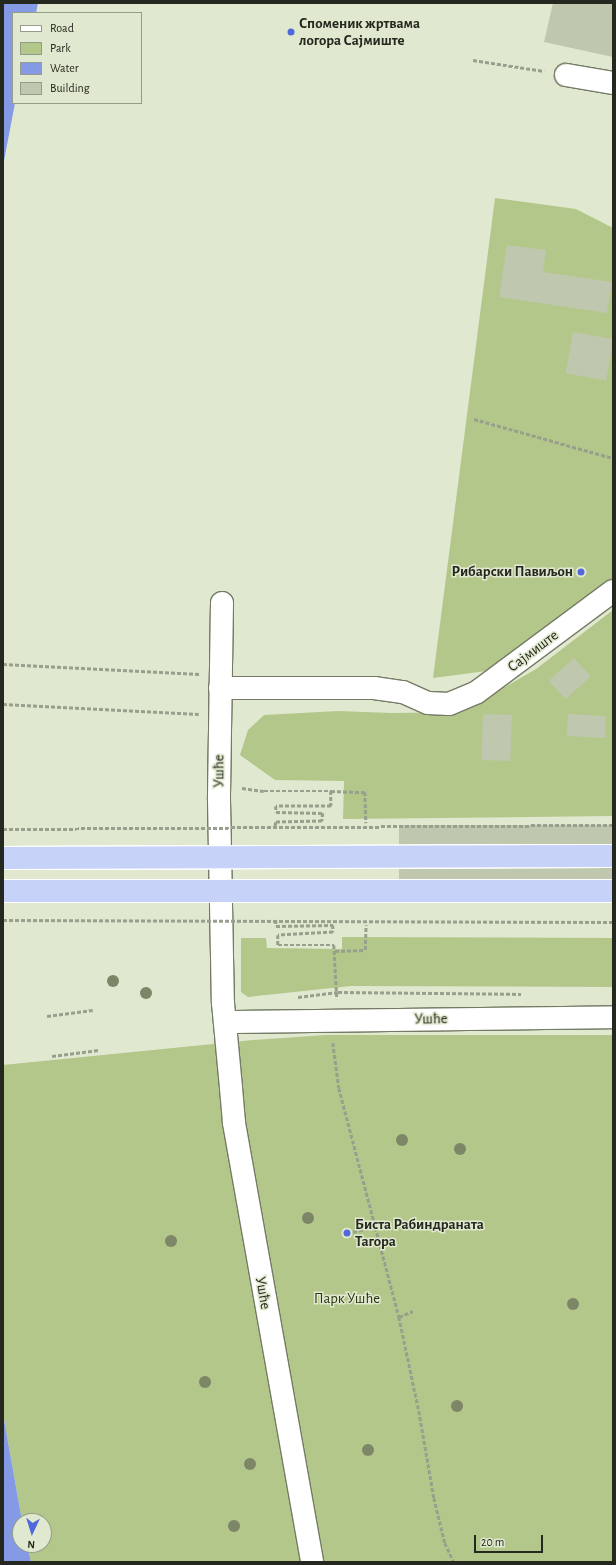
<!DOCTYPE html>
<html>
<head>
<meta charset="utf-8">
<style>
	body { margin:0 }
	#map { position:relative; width:616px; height:1565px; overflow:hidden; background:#e0e9cf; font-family:"Alegreya Sans",sans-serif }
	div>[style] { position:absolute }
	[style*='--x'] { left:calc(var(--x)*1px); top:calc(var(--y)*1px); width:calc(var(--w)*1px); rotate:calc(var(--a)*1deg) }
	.green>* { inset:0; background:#b4c78a }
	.water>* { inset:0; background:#859ae4 }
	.building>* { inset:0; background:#bfc7ae; transform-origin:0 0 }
	.path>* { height:2.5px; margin-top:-1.25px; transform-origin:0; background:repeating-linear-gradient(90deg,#989f8c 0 4px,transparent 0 6px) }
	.roads { filter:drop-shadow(1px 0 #747b64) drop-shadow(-1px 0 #747b64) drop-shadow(0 1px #747b64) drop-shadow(0 -1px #747b64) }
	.minor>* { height:22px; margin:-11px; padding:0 11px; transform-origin:11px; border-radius:11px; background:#fff }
	.path-bridge>* { height:2.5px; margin-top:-1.25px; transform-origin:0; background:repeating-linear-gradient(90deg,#989f8c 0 4px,transparent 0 6px) }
	.bridges { filter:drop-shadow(1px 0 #fff) drop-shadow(-1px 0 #fff) drop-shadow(0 1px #fff) drop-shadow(0 -1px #fff) }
	.major-bridge>* { height:22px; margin:-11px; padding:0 11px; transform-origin:11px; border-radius:11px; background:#c6d2f8 }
	.trees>* { width:12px; height:12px; margin:-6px; border-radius:50%; background:#7d8667 }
	.dots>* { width:11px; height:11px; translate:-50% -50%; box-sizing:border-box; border:2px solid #e0e9cf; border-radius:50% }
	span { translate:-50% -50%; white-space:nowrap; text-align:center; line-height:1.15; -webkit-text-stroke:3px #e0e9cf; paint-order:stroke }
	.poi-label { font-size:15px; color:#25281f; font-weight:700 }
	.left { translate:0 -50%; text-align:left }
	.right { translate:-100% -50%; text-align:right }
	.street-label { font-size:15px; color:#25281f }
	.park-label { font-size:15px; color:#2c3512 }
	.frame { position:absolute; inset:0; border:4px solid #25281f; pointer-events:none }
	.legend { position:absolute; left:12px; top:12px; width:130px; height:92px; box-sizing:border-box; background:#e0e9cf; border:1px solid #959c89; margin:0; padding:5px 7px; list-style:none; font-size:12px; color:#25281f }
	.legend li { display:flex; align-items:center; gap:8px; height:20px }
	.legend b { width:20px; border:1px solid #959c89 }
	.north { position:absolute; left:12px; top:1513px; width:40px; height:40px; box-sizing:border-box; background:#e0e9cf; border:1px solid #959c89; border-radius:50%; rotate:184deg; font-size:11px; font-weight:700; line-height:16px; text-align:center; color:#25281f }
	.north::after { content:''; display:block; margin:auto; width:14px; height:18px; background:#5168dd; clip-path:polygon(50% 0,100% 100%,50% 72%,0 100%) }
	.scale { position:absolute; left:474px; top:1535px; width:69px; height:18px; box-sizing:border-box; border:2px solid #25281f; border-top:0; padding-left:5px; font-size:12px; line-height:14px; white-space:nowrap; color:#25281f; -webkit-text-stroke:3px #e0e9cf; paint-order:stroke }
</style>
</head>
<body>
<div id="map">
	<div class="green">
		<div style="clip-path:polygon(495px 198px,576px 209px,613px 228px,613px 581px,494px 670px,433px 678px)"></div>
		<div style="clip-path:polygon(613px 610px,613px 816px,343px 819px,344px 781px,275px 780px,240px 755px,248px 730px,264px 715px,338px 711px,392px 713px,462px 712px,536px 669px)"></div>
		<div style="clip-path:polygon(342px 937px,613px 938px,613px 987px,351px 986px,248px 997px,241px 992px,241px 938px,266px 938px,267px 948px,342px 949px)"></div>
		<div style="clip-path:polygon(326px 1035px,613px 1035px,613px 1562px,31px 1562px,27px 1545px,44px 1545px,44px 1521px,22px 1521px,3px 1414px,3px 1065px,253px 1040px)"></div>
	</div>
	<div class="water">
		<div style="clip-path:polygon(3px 3px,38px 3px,36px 13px,13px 13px,13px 103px,15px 103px,3px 166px)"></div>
		<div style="clip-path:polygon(3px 1414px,22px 1521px,20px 1521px,20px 1545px,27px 1545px,31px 1562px,3px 1562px)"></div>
	</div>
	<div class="building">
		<div style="clip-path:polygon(553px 3px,613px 3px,613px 57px,544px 42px)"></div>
		<div style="clip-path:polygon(507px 245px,546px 250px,543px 272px,612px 282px,607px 313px,499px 297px)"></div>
		<div style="left:573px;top:332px;width:41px;height:42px;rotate:10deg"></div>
		<div style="left:574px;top:658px;width:25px;height:34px;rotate:48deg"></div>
		<div style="left:483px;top:714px;width:29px;height:46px;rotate:2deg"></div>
		<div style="left:568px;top:714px;width:38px;height:22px;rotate:3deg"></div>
		<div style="left:613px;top:825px;width:76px;height:214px;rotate:90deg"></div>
	</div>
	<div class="path">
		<div style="--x:473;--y:60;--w:72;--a:8.8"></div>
		<div style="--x:474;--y:419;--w:144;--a:15.7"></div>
		<div style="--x:3;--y:664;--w:197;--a:2.9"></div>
		<div style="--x:3;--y:704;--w:196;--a:2.9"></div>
		<div style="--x:242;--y:788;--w:22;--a:8"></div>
		<div style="--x:264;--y:791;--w:67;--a:0"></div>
		<div style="--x:331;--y:791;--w:15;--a:90"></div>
		<div style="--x:331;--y:806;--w:55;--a:180"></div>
		<div style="--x:276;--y:806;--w:6;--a:90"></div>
		<div style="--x:276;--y:812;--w:47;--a:1.2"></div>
		<div style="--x:323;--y:813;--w:8;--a:97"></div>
		<div style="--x:322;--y:821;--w:46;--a:178.8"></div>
		<div style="--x:276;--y:822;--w:6;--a:99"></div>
		<div style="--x:331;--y:791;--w:34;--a:2"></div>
		<div style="--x:365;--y:792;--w:31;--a:88"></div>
		<div style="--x:276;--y:920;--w:6;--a:90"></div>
		<div style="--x:276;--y:926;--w:57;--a:-1"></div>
		<div style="--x:333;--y:925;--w:7;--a:90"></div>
		<div style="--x:333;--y:932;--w:55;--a:176.9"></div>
		<div style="--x:278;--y:935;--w:10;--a:90"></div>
		<div style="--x:278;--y:945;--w:56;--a:0"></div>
		<div style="--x:334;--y:945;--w:54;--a:86.8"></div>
		<div style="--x:335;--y:951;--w:30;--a:-2"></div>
		<div style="--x:365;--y:950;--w:25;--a:-88"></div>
		<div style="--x:298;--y:997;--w:40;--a:-7.1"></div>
		<div style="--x:338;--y:992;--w:183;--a:0.6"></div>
		<div style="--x:47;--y:1016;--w:46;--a:-7.4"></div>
		<div style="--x:333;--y:1043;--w:45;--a:82.4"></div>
		<div style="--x:339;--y:1088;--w:237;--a:75.3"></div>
		<div style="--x:399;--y:1317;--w:96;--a:78"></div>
		<div style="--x:419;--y:1411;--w:88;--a:80.2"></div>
		<div style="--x:434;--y:1498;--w:46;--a:76.3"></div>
		<div style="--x:445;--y:1543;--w:21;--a:65"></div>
		<div style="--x:52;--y:1056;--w:47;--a:-7.3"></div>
		<div style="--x:347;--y:1233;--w:29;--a:-12"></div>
		<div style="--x:399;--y:1317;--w:15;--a:-23"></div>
	</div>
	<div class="roads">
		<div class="minor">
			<div style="--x:566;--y:75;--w:48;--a:9.7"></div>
			<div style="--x:222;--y:603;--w:197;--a:90.9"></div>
			<div style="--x:219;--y:800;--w:203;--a:88.9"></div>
			<div style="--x:223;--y:1003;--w:85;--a:84.6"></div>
			<div style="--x:231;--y:1088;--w:35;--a:85"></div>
			<div style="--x:234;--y:1123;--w:446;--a:79.9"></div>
			<div style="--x:220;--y:688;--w:154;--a:0"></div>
			<div style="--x:374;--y:688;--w:29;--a:8"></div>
			<div style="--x:403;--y:692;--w:27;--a:24"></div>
			<div style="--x:428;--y:703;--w:21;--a:3"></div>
			<div style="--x:449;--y:704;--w:30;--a:-23"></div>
			<div style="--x:477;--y:692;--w:169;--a:-36.6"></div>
			<div style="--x:225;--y:1022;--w:388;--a:-0.7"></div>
		</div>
	</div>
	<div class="path-bridge">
		<div style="--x:3;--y:829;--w:610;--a:-0.38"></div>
		<div style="--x:3;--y:920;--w:610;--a:0.19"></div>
	</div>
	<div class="bridges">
		<div class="major-bridge">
			<div style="--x:3;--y:858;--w:610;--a:-0.19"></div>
			<div style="--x:3;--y:891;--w:610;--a:0"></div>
		</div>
	</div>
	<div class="trees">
		<div style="left:113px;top:981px"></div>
		<div style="left:146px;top:993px"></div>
		<div style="left:402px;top:1140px"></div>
		<div style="left:460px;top:1149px"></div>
		<div style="left:308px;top:1218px"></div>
		<div style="left:171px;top:1241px"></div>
		<div style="left:573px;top:1304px"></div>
		<div style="left:205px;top:1382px"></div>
		<div style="left:457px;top:1406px"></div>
		<div style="left:368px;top:1450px"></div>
		<div style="left:250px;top:1464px"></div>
		<div style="left:234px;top:1526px"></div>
	</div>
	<div class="dots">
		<div style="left:291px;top:32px;background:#5168dd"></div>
		<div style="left:581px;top:572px;background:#5168dd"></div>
		<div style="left:347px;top:1233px;background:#5168dd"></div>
	</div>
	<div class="poi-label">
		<span class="left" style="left:299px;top:32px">Споменик жртвама<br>логора Сајмиште</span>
		<span class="right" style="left:573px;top:572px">Рибарски Павиљон</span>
		<span class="left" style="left:355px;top:1233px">Биста Рабиндраната<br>Тагора</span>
	</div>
	<div class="street-label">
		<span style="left:533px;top:651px;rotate:-37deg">Сајмиште</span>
		<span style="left:219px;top:771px;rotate:-90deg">Ушће</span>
		<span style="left:431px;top:1019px;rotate:-1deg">Ушће</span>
		<span style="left:263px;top:1293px;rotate:80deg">Ушће</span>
	</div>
	<div class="park-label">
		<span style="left:347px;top:1299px">Парк Ушће</span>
	</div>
	<div class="frame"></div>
	<ul class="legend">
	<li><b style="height:5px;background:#fff"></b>Road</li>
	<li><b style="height:11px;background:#b4c78a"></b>Park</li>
	<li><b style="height:11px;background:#859ae4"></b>Water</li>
	<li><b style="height:11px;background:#bfc7ae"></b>Building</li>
	</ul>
	<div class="north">N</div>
	<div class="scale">20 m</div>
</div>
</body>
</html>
